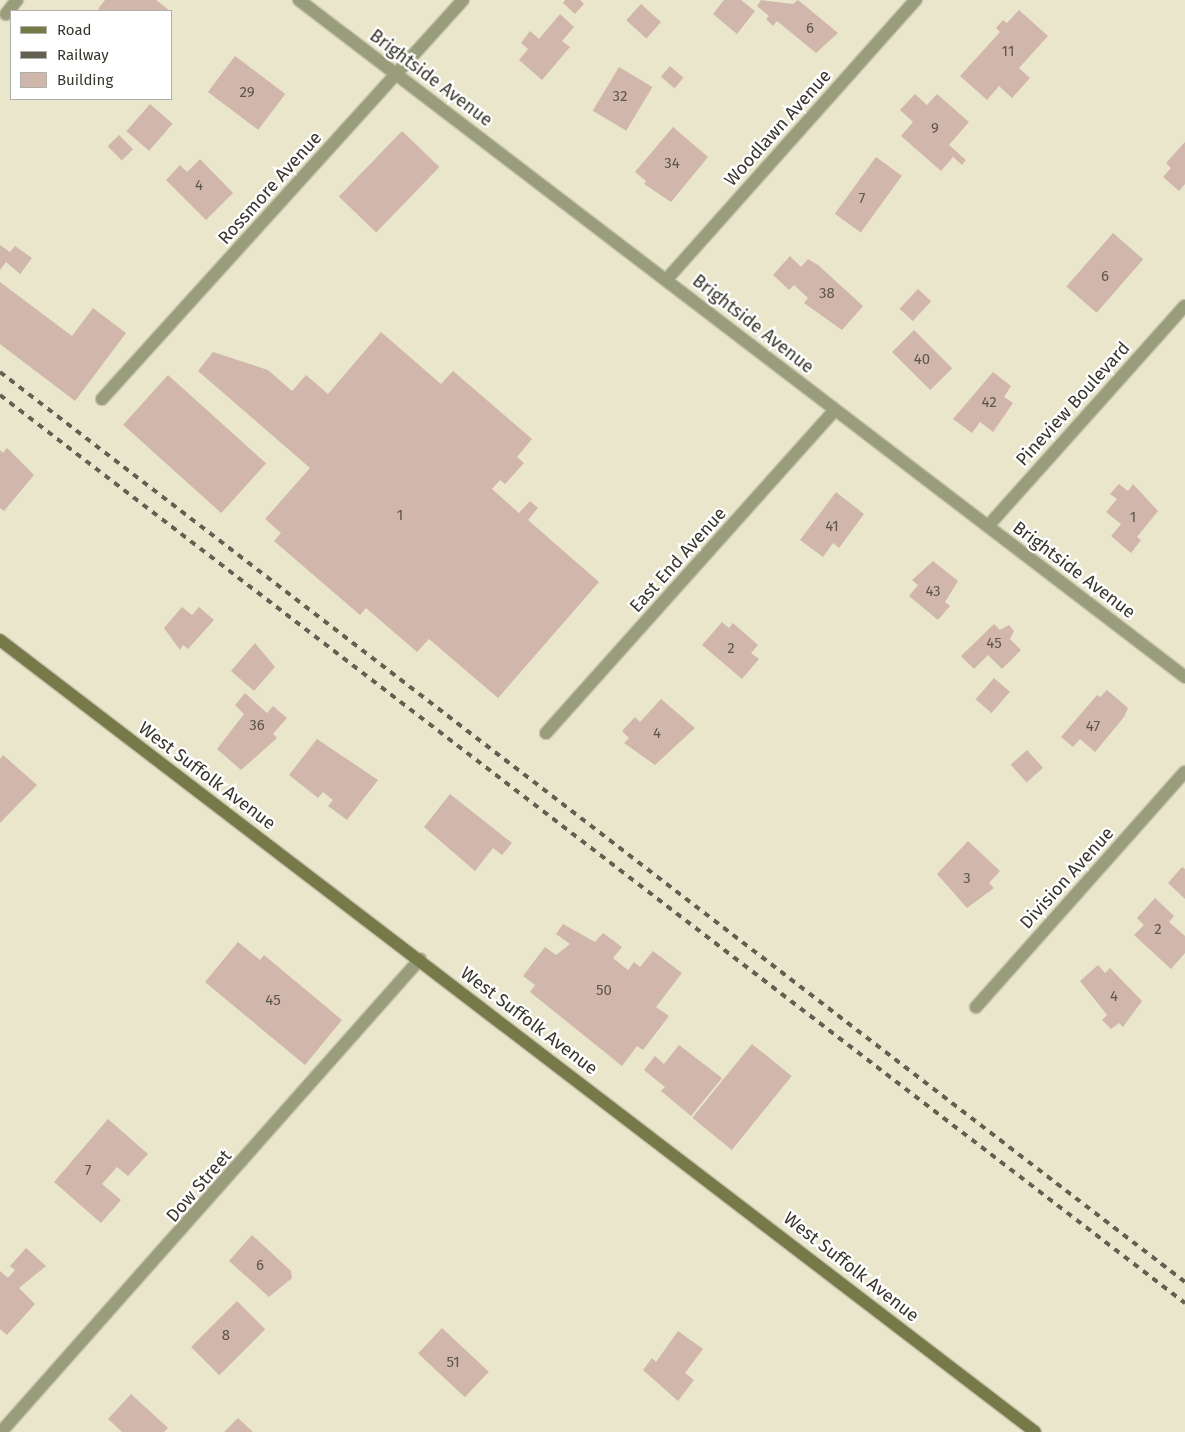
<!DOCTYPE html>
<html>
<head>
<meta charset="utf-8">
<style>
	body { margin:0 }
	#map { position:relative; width:1185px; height:1432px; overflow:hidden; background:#eae6cc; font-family:"Fira Sans",sans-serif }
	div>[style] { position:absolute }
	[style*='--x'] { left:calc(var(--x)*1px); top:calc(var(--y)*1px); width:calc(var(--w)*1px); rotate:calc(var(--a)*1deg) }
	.building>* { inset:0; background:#d1b6ac; transform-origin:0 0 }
	.roads { filter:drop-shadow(1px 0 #c6c3ac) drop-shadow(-1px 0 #c6c3ac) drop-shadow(0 1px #c6c3ac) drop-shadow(0 -1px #c6c3ac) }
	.street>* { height:12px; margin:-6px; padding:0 6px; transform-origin:6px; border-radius:6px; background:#9a9d7c }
	.secondary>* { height:12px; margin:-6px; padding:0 6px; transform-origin:6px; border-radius:6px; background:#767a49 }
	.rail>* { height:4px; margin-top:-2px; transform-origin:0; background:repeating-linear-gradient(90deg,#636052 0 6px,transparent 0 12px) }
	span { translate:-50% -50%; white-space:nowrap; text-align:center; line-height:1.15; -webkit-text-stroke:4.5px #fff; paint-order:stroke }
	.number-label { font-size:15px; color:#5e564c }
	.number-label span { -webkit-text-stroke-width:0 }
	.street-label { font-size:18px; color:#38362c }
	.legend { position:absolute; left:10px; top:10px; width:162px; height:90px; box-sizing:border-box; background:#fff; border:1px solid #afafab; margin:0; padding:6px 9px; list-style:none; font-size:15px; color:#38362c }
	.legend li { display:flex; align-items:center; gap:10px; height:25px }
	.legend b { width:25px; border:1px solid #afafab }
</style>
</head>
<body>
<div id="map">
	<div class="building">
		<div style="clip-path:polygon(105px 0,156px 0,170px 11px,102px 11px,98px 9px)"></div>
		<div style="clip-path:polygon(565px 0,580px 0,584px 4px,575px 14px,563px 3px)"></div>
		<div style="clip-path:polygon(724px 0,741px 0,755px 11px,737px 34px,713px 14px)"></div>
		<div style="clip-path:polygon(761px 0,793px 4px,798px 0,838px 33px,816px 53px,777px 21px,773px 26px,766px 19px,769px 16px,757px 6px)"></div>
		<div style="left:641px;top:4px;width:27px;height:22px;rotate:42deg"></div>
		<div style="clip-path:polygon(1019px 10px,1048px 36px,1019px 68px,1030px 78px,1012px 98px,999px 86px,987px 100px,960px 76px,1000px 32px,996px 28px,1003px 20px,1007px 23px)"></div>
		<div style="clip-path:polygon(560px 14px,574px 27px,562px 41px,570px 47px,542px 80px,519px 60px,528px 49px,521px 43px,530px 31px,539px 39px)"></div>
		<div style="left:235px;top:56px;width:63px;height:45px;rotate:37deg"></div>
		<div style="left:670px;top:66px;width:18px;height:14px;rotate:41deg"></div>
		<div style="left:619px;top:67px;width:39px;height:51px;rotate:31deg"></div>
		<div style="clip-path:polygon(915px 94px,927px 105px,937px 94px,969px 122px,949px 145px,966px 160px,962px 165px,953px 157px,941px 171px,901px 136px,913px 122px,900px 110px)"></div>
		<div style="left:150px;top:104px;width:30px;height:36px;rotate:41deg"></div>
		<div style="clip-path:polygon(673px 127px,708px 157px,671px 202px,644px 184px,646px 181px,635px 172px)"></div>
		<div style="left:402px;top:131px;width:52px;height:91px;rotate:44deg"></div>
		<div style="left:119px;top:135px;width:20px;height:16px;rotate:45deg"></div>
		<div style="clip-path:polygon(1185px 142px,1185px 184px,1179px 191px,1163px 177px,1171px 168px,1166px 163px)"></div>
		<div style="left:876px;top:157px;width:32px;height:70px;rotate:36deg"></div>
		<div style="clip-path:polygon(200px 159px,233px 193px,206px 220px,166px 180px,180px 165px,187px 172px)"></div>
		<div style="left:1113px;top:233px;width:40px;height:71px;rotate:41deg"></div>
		<div style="clip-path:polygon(0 245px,10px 252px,15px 246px,32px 258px,20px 274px,6px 262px,0 270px)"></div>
		<div style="clip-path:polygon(790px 256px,801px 267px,808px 259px,818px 265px,863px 306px,842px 330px,804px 303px,808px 298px,794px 285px,789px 290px,773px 275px)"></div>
		<div style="clip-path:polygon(0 282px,72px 336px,93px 308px,126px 333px,75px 401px,0 344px)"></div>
		<div style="left:918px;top:289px;width:18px;height:27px;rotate:43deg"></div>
		<div style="left:914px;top:330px;width:54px;height:31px;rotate:45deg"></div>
		<div style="clip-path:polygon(381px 332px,441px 384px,453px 371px,532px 439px,517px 457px,524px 463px,505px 484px,500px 480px,492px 489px,519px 513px,530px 501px,538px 508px,528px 520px,599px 582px,498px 698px,429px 639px,417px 652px,366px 608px,360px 615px,274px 541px,281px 533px,265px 519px,310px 468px,198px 371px,213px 352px,268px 370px,292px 391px,306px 375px,328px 394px)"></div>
		<div style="clip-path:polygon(993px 372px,1011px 386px,1004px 397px,1013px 403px,993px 432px,980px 422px,972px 433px,953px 419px)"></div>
		<div style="left:168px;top:375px;width:132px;height:67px;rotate:42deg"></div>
		<div style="clip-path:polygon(7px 448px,34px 475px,4px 511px,0 508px,0 450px,3px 453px)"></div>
		<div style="clip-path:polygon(1119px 484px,1128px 491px,1133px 484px,1158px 511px,1137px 537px,1141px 540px,1131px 553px,1111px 536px,1121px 524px,1106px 512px,1117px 499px,1110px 494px)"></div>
		<div style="clip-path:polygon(836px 492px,864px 514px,839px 548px,833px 543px,823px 557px,800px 540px)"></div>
		<div style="clip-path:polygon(933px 561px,958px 581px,945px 602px,950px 606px,938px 620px,909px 596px,918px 585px,912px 580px)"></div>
		<div style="clip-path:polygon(182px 607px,192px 615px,199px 607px,214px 620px,188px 649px,183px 645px,180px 650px,164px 628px)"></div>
		<div style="clip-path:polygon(722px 622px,729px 628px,733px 623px,758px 645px,751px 653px,759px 659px,742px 679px,702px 645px)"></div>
		<div style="clip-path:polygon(994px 624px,1000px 630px,1009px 625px,1014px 631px,1010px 639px,1021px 650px,1002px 669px,988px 655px,974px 669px,961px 656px)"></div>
		<div style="clip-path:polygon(255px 643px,275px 667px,254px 691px,231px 671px)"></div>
		<div style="left:994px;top:678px;width:21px;height:28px;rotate:41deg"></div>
		<div style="clip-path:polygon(1107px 690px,1128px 708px,1124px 717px,1095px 752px,1080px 739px,1073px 747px,1061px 737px,1097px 695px,1100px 697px)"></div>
		<div style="clip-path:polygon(245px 693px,267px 713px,273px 706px,287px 718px,273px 734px,277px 738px,241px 770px,217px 749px,244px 714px,235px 705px)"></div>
		<div style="clip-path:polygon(661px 699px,695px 728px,655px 765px,624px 743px,629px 738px,622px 731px,635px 717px,640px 722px)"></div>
		<div style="clip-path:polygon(317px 739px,378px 780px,347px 820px,328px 806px,333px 800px,323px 792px,318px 798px,289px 775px)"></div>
		<div style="left:1027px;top:750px;width:24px;height:22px;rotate:48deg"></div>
		<div style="clip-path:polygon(3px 755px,37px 785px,0 823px,0 759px)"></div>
		<div style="clip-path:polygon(450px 794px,512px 843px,502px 855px,493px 848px,475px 871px,424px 827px)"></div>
		<div style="clip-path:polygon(968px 841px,1000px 871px,989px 883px,994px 888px,967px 908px,937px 874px)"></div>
		<div style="clip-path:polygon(1182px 867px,1185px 869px,1185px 899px,1168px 883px)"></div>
		<div style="clip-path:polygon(1155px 898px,1174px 916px,1169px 922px,1185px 936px,1185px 953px,1171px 969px,1134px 935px,1144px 925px,1137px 918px)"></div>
		<div style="clip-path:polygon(563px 924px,595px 942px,603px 933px,622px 947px,613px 958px,628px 970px,634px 962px,640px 967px,653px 951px,682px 973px,656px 1007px,669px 1016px,643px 1050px,637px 1046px,622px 1066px,530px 992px,535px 985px,523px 976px,545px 947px,556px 955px,570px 944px,556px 934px)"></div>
		<div style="clip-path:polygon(238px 942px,260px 960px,264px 955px,342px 1020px,305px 1065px,205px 982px)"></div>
		<div style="clip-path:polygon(1098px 965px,1105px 973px,1110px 968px,1142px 1001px,1123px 1027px,1119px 1023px,1111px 1029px,1102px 1020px,1107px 1015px,1080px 981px)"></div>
		<div style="left:752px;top:1044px;width:51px;height:95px;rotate:39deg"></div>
		<div style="clip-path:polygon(679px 1045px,722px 1078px,691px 1116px,661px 1091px,665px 1087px,644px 1070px,655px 1056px,664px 1064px)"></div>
		<div style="clip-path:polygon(108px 1119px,148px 1154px,128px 1176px,117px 1167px,102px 1184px,121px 1200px,101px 1223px,54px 1182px)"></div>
		<div style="clip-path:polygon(252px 1235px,291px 1271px,292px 1278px,269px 1297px,229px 1261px)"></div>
		<div style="clip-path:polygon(26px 1248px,46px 1266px,19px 1288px,35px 1304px,7px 1335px,0 1329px,0 1271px,8px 1278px,15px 1270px,10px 1266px)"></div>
		<div style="left:237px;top:1301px;width:40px;height:65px;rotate:45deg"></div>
		<div style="left:442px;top:1328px;width:64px;height:35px;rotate:43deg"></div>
		<div style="clip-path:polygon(678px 1331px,703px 1349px,685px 1373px,694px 1380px,678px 1401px,643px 1370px,652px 1358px,656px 1362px)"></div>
		<div style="clip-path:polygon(131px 1394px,168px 1428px,164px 1432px,122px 1432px,108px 1419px)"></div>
		<div style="clip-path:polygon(238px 1418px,253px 1432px,224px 1432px)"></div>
	</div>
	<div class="roads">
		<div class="street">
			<div style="--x:299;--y:0;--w:1115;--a:37.38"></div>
			<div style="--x:6;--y:14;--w:18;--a:-52"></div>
			<div style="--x:667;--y:279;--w:374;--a:-48.3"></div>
			<div style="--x:102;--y:399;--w:538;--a:-47.86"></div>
			<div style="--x:988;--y:526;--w:295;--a:-48.2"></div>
			<div style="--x:546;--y:733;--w:433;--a:-48.2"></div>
			<div style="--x:976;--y:1007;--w:314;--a:-48.4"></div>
			<div style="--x:1;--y:1432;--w:632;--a:-48.46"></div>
		</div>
		<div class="secondary">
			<div style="--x:0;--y:640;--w:1303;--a:37.42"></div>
		</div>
	</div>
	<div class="rail">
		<div style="--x:0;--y:372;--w:1494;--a:37.52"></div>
		<div style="--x:0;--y:395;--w:1493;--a:37.46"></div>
	</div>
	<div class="number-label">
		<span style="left:810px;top:29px">6</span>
		<span style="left:1008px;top:52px">11</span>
		<span style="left:247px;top:93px">29</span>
		<span style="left:620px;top:97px">32</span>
		<span style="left:935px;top:129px">9</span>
		<span style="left:672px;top:164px">34</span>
		<span style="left:199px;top:186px">4</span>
		<span style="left:862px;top:199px">7</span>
		<span style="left:1105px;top:277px">6</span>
		<span style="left:827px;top:294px">38</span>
		<span style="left:922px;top:360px">40</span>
		<span style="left:989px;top:403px">42</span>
		<span style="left:400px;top:516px">1</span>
		<span style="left:1133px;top:518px">1</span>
		<span style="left:832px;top:527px">41</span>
		<span style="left:933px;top:592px">43</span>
		<span style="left:994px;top:644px">45</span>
		<span style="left:731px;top:649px">2</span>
		<span style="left:257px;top:726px">36</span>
		<span style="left:1093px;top:727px">47</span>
		<span style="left:657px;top:734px">4</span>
		<span style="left:967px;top:879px">3</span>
		<span style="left:1158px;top:930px">2</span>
		<span style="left:604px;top:991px">50</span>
		<span style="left:1114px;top:997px">4</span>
		<span style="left:273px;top:1001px">45</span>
		<span style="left:88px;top:1171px">7</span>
		<span style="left:260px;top:1266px">6</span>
		<span style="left:226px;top:1336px">8</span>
		<span style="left:453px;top:1363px">51</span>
	</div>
	<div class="street-label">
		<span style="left:431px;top:78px;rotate:37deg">Brightside Avenue</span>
		<span style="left:778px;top:128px;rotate:-48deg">Woodlawn Avenue</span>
		<span style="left:270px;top:188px;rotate:-48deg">Rossmore Avenue</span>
		<span style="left:753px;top:324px;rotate:38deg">Brightside Avenue</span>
		<span style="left:1073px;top:404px;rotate:-48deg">Pineview Boulevard</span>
		<span style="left:678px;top:560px;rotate:-48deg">East End Avenue</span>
		<span style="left:1074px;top:570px;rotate:37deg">Brightside Avenue</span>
		<span style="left:207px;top:776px;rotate:37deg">West Suffolk Avenue</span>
		<span style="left:1067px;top:878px;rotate:-48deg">Division Avenue</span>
		<span style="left:529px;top:1021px;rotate:37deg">West Suffolk Avenue</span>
		<span style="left:199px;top:1186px;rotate:-49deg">Dow Street</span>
		<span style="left:851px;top:1267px;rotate:38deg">West Suffolk Avenue</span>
	</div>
	<ul class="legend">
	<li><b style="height:6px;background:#767a49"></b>Road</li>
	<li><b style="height:6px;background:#636052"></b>Railway</li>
	<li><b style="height:14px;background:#d1b6ac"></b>Building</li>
	</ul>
</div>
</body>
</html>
